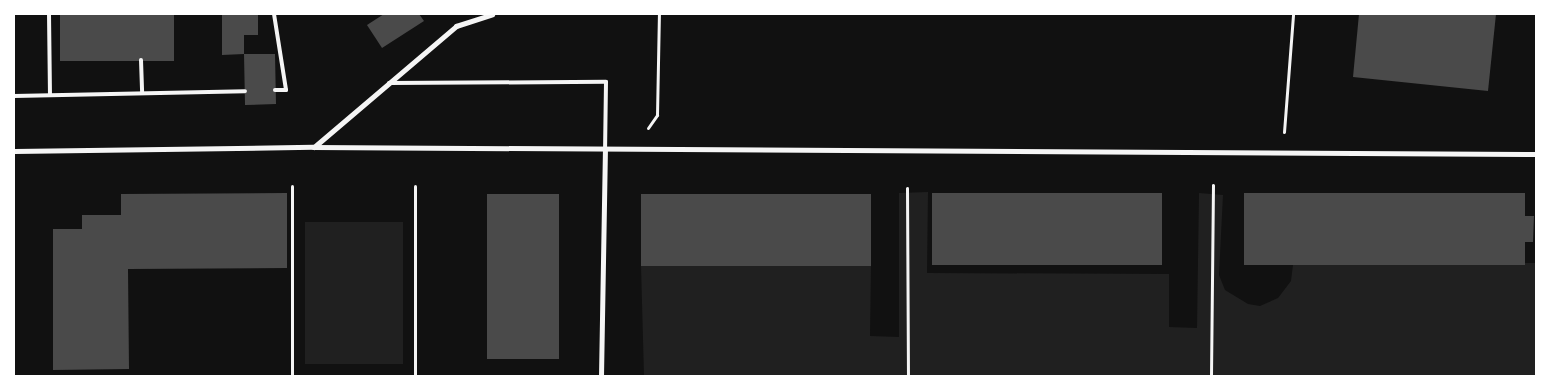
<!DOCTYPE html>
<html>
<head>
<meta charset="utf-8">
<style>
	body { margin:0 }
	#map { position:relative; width:1550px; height:390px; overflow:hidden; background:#111; font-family:"Public Sans",sans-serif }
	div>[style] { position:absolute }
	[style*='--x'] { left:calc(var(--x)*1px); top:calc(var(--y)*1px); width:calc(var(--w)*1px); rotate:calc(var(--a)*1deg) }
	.green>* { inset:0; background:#202020; transform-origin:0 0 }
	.building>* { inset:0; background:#4a4a4a; transform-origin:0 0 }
	.path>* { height:3px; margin:-1.5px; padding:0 1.5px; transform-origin:1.5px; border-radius:1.5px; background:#f5f5f5 }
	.service>* { height:4px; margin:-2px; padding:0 2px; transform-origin:2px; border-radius:2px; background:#f5f5f5 }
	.minor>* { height:5px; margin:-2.5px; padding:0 2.5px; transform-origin:2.5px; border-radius:2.5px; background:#f5f5f5 }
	span { translate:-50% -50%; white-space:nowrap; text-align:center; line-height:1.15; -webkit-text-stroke:4px #fff; paint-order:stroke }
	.frame { position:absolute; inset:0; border:15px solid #fff; pointer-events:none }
</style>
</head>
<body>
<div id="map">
	<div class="green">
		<div style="clip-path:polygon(928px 192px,927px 273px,1169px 274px,1169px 327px,1197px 328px,1199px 193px,1223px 195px,1219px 275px,1225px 290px,1248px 304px,1260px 306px,1278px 298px,1291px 281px,1293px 265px,1536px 263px,1536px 376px,644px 376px,641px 266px,871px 265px,870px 336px,899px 337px,899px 193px)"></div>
		<div style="left:403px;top:222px;width:142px;height:98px;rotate:90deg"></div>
	</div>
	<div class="building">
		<div style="left:60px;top:14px;width:114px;height:47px"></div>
		<div style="clip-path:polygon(222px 14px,258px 14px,258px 35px,244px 35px,244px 54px,275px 54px,276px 104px,245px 105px,244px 54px,222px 55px)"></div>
		<div style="clip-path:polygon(384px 14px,419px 14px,424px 21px,382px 48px,367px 25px)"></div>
		<div style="clip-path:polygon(1359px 14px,1496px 14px,1488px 91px,1353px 77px)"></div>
		<div style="clip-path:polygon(287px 193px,287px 268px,128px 269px,129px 369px,53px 370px,53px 229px,82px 229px,82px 215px,121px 215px,121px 194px)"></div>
		<div style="left:1162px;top:193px;width:72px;height:230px;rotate:90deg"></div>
		<div style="clip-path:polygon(1244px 193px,1525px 193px,1525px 216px,1534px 216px,1533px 242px,1525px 242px,1525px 265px,1244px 265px)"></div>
		<div style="left:487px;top:194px;width:72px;height:165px"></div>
		<div style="left:641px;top:194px;width:230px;height:72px"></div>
	</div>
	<div class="path">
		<div style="--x:648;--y:128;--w:16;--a:-55"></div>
		<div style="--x:657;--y:115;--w:101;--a:-88.9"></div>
		<div style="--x:1284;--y:132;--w:118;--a:-85.6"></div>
		<div style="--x:415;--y:186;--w:190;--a:90"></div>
		<div style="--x:907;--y:188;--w:188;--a:89.7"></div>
		<div style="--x:292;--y:376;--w:190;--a:-90"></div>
		<div style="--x:1211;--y:376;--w:191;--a:-89.4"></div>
	</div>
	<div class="service">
		<div style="--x:49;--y:14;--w:81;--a:89.3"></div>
		<div style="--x:274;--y:14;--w:77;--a:81"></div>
		<div style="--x:286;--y:90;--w:11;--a:180"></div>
		<div style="--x:141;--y:60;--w:33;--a:88"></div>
		<div style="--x:389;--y:83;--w:217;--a:-0.3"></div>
		<div style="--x:606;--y:82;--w:68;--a:90.8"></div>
		<div style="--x:14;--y:96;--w:231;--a:-1.2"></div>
	</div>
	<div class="minor">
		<div style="--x:314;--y:147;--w:187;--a:-40.4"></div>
		<div style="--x:456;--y:26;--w:38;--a:-18"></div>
		<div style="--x:14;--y:151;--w:299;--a:-0.8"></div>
		<div style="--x:313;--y:147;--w:1223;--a:0.33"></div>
		<div style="--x:601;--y:376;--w:226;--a:-89"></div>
	</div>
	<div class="frame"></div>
</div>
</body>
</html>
